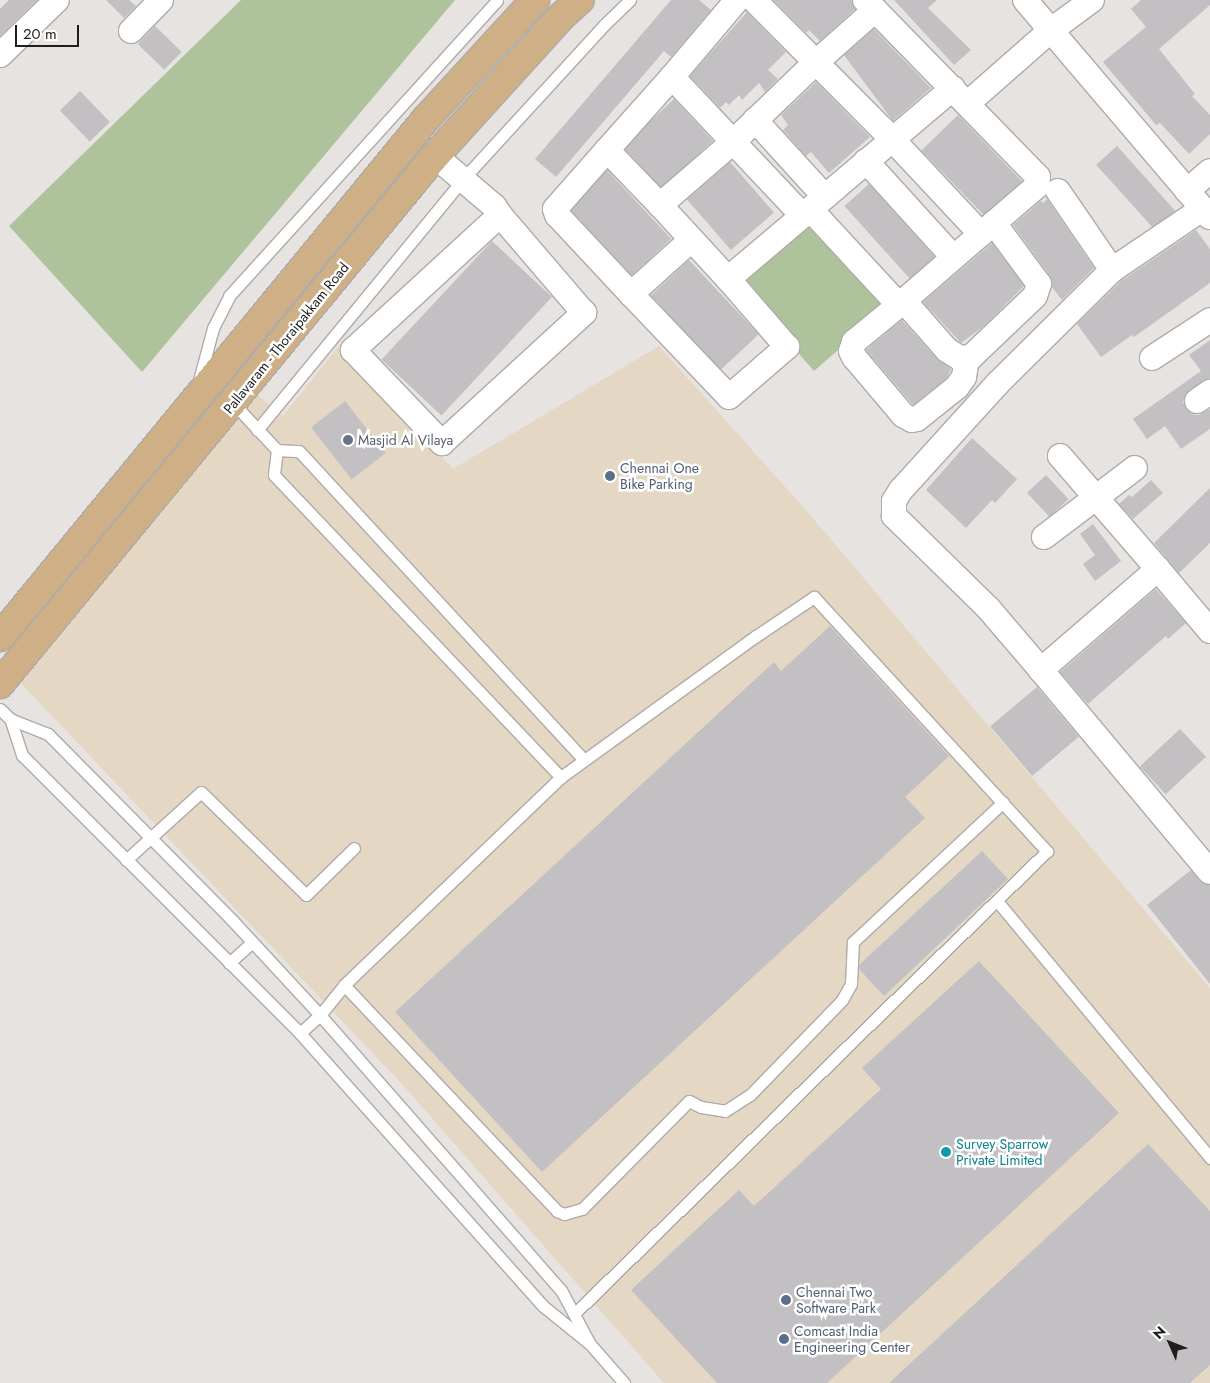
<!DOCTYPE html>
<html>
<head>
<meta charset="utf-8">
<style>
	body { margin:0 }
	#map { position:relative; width:1210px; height:1383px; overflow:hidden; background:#e7e3e0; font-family:Jost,sans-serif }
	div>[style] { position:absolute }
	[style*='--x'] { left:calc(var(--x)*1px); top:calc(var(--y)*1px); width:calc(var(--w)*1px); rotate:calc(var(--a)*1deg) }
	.commercial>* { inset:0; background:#e4d8c4 }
	.green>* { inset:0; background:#aec39c; transform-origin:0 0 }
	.building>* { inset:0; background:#c2c0c3; transform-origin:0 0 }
	.roads { filter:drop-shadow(1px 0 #afaba8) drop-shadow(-1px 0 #afaba8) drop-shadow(0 1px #afaba8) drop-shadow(0 -1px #afaba8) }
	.service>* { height:11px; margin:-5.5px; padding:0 5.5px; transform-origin:5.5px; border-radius:5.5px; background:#fff }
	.minor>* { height:24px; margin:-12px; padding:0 12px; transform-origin:12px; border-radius:12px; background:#fff }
	.primary>* { height:28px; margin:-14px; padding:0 14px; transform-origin:14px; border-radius:14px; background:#cfaf85 }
	.dots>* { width:14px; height:14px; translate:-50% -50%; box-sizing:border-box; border:2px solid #fff; border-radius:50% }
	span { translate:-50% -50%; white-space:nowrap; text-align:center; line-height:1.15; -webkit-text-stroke:5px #fff; paint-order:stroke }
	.street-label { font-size:14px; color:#1f1e1d }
	.worship-label { font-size:14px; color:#5b616d }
	.left { translate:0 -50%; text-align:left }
	.service-label { font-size:14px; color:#4e5e75 }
	.culture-label { font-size:14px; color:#0d838f }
	.north { position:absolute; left:1145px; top:1318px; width:50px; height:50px; -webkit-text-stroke:4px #fff; paint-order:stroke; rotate:314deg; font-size:14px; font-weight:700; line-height:20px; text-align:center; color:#1f1e1d }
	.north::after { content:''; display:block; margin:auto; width:18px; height:22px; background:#1f1e1d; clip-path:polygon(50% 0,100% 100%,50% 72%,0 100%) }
	.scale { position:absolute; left:15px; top:25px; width:64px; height:22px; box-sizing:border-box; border:2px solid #1f1e1d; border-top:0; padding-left:6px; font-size:15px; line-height:18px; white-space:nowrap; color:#1f1e1d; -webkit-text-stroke:4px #fff; paint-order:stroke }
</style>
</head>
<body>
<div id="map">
	<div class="commercial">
		<div style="clip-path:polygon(659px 346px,812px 517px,1210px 988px,1210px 1383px,664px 1383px,402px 1084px,16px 678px,257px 394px,283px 416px,338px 347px,453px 469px)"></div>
	</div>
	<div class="green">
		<div style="clip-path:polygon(241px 0,455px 0,142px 372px,9px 226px)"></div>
		<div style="left:809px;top:219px;width:118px;height:96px;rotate:49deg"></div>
	</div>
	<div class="building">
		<div style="clip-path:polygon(9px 0,37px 0,0 36px,0 9px)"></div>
		<div style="clip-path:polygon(106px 0,129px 0,136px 6px,124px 18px)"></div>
		<div style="clip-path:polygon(671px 0,699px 0,711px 10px,671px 57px,664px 51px,556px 177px,535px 159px)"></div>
		<div style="clip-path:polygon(773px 0,852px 0,855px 9px,820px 41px,809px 30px,806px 33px)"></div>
		<div style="clip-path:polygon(894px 0,937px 0,928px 8px,971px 50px,954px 65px)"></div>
		<div style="clip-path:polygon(1141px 0,1210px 0,1210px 5px,1159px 49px,1195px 94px,1192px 96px,1210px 115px,1210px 134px,1189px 154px,1160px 123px,1156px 125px,1103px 62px,1146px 27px,1131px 9px)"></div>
		<div style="clip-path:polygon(747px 12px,786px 52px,768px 70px,778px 79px,765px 92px,759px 83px,742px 100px,739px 95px,729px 105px,726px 102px,720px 108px,690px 76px)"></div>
		<div style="left:155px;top:26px;width:37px;height:25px;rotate:44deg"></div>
		<div style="clip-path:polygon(874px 29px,931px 88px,893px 121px,844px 55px)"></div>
		<div style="clip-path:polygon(816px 82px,870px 137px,829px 173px,811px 152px,806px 156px,783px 130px,788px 125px,781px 115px)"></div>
		<div style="left:80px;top:91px;width:43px;height:28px;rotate:46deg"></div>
		<div style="left:674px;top:99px;width:57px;height:70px;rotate:47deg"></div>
		<div style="left:958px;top:115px;width:92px;height:51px;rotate:46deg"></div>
		<div style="left:1117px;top:146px;width:87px;height:28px;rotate:48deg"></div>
		<div style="left:730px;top:162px;width:67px;height:57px;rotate:49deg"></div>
		<div style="left:607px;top:170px;width:94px;height:54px;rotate:47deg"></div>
		<div style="left:869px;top:184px;width:98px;height:33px;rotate:48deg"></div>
		<div style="clip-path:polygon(1047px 199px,1094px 268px,1062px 300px,1052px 287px,1050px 276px,1013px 225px,1041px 201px,1043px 203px)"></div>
		<div style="clip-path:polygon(1196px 230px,1210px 249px,1210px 283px,1134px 337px,1132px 335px,1101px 357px,1077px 324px,1121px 281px)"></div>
		<div style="left:492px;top:241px;width:82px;height:162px;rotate:43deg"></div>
		<div style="clip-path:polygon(992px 243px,1024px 286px,984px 326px,961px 343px,923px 302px)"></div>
		<div style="left:689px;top:260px;width:102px;height:52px;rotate:47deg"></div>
		<div style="clip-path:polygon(902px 320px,937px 359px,951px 369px,947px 378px,913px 405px,866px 350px)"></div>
		<div style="clip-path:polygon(1210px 340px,1210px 378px,1189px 390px,1183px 402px,1186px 409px,1192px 414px,1199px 415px,1210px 409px,1210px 429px,1181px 449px,1165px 426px,1147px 439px,1133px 419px,1201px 371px,1189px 355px)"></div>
		<div style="left:345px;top:401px;width:66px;height:43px;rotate:52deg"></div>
		<div style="clip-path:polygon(972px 438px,1017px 479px,995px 503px,992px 500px,966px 528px,926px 490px)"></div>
		<div style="left:1046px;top:475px;width:33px;height:26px;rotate:47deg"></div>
		<div style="clip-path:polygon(1151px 480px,1163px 493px,1133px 519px,1119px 504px,1129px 495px,1132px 497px)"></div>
		<div style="clip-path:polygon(1210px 488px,1210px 543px,1179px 573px,1154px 543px)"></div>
		<div style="clip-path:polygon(1093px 524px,1121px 561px,1095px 581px,1083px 564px,1095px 555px,1080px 534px)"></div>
		<div style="clip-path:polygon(1156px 589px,1186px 623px,1168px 639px,1166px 636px,1088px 704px,1060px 672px)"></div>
		<div style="clip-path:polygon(830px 626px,949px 756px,905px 797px,925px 818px,542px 1172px,395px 1012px,774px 662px,781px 671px)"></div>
		<div style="left:1037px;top:687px;width:65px;height:61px;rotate:50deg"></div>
		<div style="left:1180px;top:729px;width:38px;height:55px;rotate:47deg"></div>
		<div style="clip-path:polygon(982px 851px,1008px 879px,884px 996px,859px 969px,859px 965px)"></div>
		<div style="clip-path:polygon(1191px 870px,1200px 881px,1210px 885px,1210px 984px,1147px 905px)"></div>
		<div style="clip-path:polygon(979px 961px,1119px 1113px,827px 1383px,717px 1383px,631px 1290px,739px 1190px,754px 1206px,881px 1089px,862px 1068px)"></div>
		<div style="clip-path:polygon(1148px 1144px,1210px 1211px,1210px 1365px,1190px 1383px,889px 1383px)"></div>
	</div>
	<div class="roads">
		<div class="service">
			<div style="--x:198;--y:384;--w:58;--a:-75"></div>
			<div style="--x:213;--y:328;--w:36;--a:-63"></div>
			<div style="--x:229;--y:296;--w:399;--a:-47.8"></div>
			<div style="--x:233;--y:403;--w:64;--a:46.9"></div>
			<div style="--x:277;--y:450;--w:22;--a:3"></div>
			<div style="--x:299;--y:451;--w:420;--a:47.3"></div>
			<div style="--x:257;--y:430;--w:325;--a:-50.6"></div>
			<div style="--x:463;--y:179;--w:209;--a:-47.5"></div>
			<div style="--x:604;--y:25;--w:36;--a:-44"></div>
			<div style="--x:277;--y:450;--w:25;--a:97"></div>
			<div style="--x:274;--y:475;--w:417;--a:46.5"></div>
			<div style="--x:0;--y:709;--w:14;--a:45"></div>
			<div style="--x:10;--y:719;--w:41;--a:21.5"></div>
			<div style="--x:48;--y:734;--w:262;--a:45.3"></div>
			<div style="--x:232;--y:920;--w:129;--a:47.2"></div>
			<div style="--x:320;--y:1015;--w:366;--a:48.8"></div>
			<div style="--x:561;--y:1290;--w:61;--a:61.8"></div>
			<div style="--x:590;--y:1344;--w:60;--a:-141"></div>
			<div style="--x:543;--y:1306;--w:365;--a:-131.7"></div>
			<div style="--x:300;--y:1033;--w:393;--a:-135"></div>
			<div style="--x:22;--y:755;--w:38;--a:-108"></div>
			<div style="--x:126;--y:860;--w:101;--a:-42.2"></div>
			<div style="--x:201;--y:792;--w:147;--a:44.4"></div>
			<div style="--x:306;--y:895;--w:67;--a:-44.4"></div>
			<div style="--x:997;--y:901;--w:334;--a:50.3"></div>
			<div style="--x:229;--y:963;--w:31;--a:-42"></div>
			<div style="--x:344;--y:985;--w:311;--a:46.7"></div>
			<div style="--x:557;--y:1211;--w:8;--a:23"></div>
			<div style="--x:564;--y:1214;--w:19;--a:-16"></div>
			<div style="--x:582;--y:1209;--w:152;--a:-45.3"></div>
			<div style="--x:689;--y:1101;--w:13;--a:27"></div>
			<div style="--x:701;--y:1107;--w:24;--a:9"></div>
			<div style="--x:725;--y:1111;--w:30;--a:-33"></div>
			<div style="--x:750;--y:1095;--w:132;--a:-45.9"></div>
			<div style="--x:842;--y:1000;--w:18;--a:-61"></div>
			<div style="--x:851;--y:984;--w:42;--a:-87.3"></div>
			<div style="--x:853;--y:942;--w:205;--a:-43"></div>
			<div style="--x:300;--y:1033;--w:27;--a:-42"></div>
			<div style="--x:320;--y:1015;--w:38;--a:-51"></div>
			<div style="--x:344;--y:985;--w:301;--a:-43.8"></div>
			<div style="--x:561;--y:777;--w:241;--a:-35.9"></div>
			<div style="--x:756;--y:636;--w:70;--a:-33.9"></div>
			<div style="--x:814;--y:597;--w:345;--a:47.5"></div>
			<div style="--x:1047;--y:851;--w:662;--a:135.61"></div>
			<div style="--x:590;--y:1344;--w:52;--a:48.9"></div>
		</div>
		<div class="minor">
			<div style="--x:737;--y:0;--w:101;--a:130.2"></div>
			<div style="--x:672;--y:77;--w:190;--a:46.7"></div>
			<div style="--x:754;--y:0;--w:196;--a:45.2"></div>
			<div style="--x:892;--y:139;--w:130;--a:46.9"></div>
			<div style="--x:981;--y:234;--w:74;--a:-40.6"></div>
			<div style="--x:1037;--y:186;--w:9;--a:-84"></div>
			<div style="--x:1038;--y:177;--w:233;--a:-134.3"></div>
			<div style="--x:865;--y:0;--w:14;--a:45"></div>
			<div style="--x:875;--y:10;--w:80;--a:138.5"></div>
			<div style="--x:815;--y:63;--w:112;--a:136.1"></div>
			<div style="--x:734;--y:141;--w:98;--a:139.1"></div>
			<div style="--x:660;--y:205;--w:100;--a:47.4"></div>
			<div style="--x:728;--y:279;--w:295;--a:-40.3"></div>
			<div style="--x:1025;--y:0;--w:285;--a:49.6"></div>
			<div style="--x:131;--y:31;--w:43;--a:-45.9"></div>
			<div style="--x:0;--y:55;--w:79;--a:-44"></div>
			<div style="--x:968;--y:103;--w:109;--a:-41.3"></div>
			<div style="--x:1050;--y:31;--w:52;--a:-36.4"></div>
			<div style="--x:755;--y:120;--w:104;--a:47.7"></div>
			<div style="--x:607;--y:150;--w:98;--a:-48.3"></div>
			<div style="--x:435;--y:156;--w:77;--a:40.3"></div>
			<div style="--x:494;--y:206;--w:11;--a:56"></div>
			<div style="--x:500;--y:215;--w:200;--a:137.4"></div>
			<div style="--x:353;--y:350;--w:129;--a:46.3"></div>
			<div style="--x:442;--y:443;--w:193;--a:-42.5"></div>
			<div style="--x:584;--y:313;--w:129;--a:-130.6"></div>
			<div style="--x:866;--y:161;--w:130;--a:47.8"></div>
			<div style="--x:1058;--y:191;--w:96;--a:55.6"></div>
			<div style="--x:1187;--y:191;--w:30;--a:-41"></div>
			<div style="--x:810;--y:209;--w:131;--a:47.2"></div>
			<div style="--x:899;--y:305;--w:108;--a:-40.9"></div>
			<div style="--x:691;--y:240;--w:81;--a:138"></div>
			<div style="--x:631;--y:294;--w:142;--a:46.4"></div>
			<div style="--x:729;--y:397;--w:77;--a:-40.8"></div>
			<div style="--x:787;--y:347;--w:90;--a:-130.9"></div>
			<div style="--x:631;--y:294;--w:108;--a:-133.1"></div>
			<div style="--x:557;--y:215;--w:6;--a:-108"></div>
			<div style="--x:555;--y:209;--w:79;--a:-48.6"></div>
			<div style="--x:607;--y:150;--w:76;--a:46.1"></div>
			<div style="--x:904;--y:301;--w:65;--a:48.7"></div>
			<div style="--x:947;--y:350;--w:15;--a:32"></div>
			<div style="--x:960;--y:358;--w:11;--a:-5"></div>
			<div style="--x:971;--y:357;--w:88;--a:-43.6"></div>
			<div style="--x:1035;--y:296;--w:13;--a:-72"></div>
			<div style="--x:1039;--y:284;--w:76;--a:-126.4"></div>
			<div style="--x:899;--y:305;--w:58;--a:140.6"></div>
			<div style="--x:854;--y:342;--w:9;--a:108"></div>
			<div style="--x:851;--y:351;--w:7;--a:63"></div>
			<div style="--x:854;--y:357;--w:76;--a:49.8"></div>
			<div style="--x:903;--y:415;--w:10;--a:29"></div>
			<div style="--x:912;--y:420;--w:5;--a:-11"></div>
			<div style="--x:917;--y:419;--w:51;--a:-38.7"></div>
			<div style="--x:957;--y:387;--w:12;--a:-55"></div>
			<div style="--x:964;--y:377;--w:19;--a:-81"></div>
			<div style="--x:1152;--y:358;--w:69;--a:-33.2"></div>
			<div style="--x:1197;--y:401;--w:16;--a:-35"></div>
			<div style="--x:1060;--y:456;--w:150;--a:49.1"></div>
			<div style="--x:1044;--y:537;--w:114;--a:-37.2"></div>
			<div style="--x:1210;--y:631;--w:81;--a:-130"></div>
			<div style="--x:1158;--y:569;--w:155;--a:139.2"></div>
			<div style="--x:1041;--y:670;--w:263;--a:50.1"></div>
			<div style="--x:1041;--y:670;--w:82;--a:-130.5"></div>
			<div style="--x:988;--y:608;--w:132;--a:-135.6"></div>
			<div style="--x:894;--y:516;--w:15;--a:-90"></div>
			<div style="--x:894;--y:501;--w:13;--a:-58"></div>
			<div style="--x:901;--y:490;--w:144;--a:-47.8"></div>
			<div style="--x:998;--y:383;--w:161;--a:-44.7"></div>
			<div style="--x:1112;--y:270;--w:109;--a:-34.1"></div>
		</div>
		<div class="primary">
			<div style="--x:0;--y:637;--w:669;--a:-50.58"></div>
			<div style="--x:425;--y:120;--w:163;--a:-47.5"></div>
			<div style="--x:0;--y:684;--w:684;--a:-50.52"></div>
			<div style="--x:435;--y:156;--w:189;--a:-47.8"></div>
			<div style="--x:562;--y:16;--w:24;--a:-42"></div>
		</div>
	</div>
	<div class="dots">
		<div style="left:348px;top:440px;background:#6b7280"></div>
		<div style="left:610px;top:476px;background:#5c6f8a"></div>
		<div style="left:946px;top:1152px;background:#0f9aa8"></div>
		<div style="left:786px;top:1300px;background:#5c6f8a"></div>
		<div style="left:784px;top:1339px;background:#5c6f8a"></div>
	</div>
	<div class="street-label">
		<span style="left:286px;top:338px;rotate:-51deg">Pallavaram - Thoraipakkam Road</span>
	</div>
	<div class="worship-label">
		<span class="left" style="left:358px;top:440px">Masjid Al Vilaya</span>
	</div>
	<div class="service-label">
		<span class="left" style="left:620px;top:476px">Chennai One<br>Bike Parking</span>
		<span class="left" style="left:796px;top:1300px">Chennai Two<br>Software Park</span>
		<span class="left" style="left:794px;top:1339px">Comcast India<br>Engineering Center</span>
	</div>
	<div class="culture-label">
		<span class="left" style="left:956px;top:1152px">Survey Sparrow<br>Private Limited</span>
	</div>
	<div class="north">N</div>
	<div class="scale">20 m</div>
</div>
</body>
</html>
